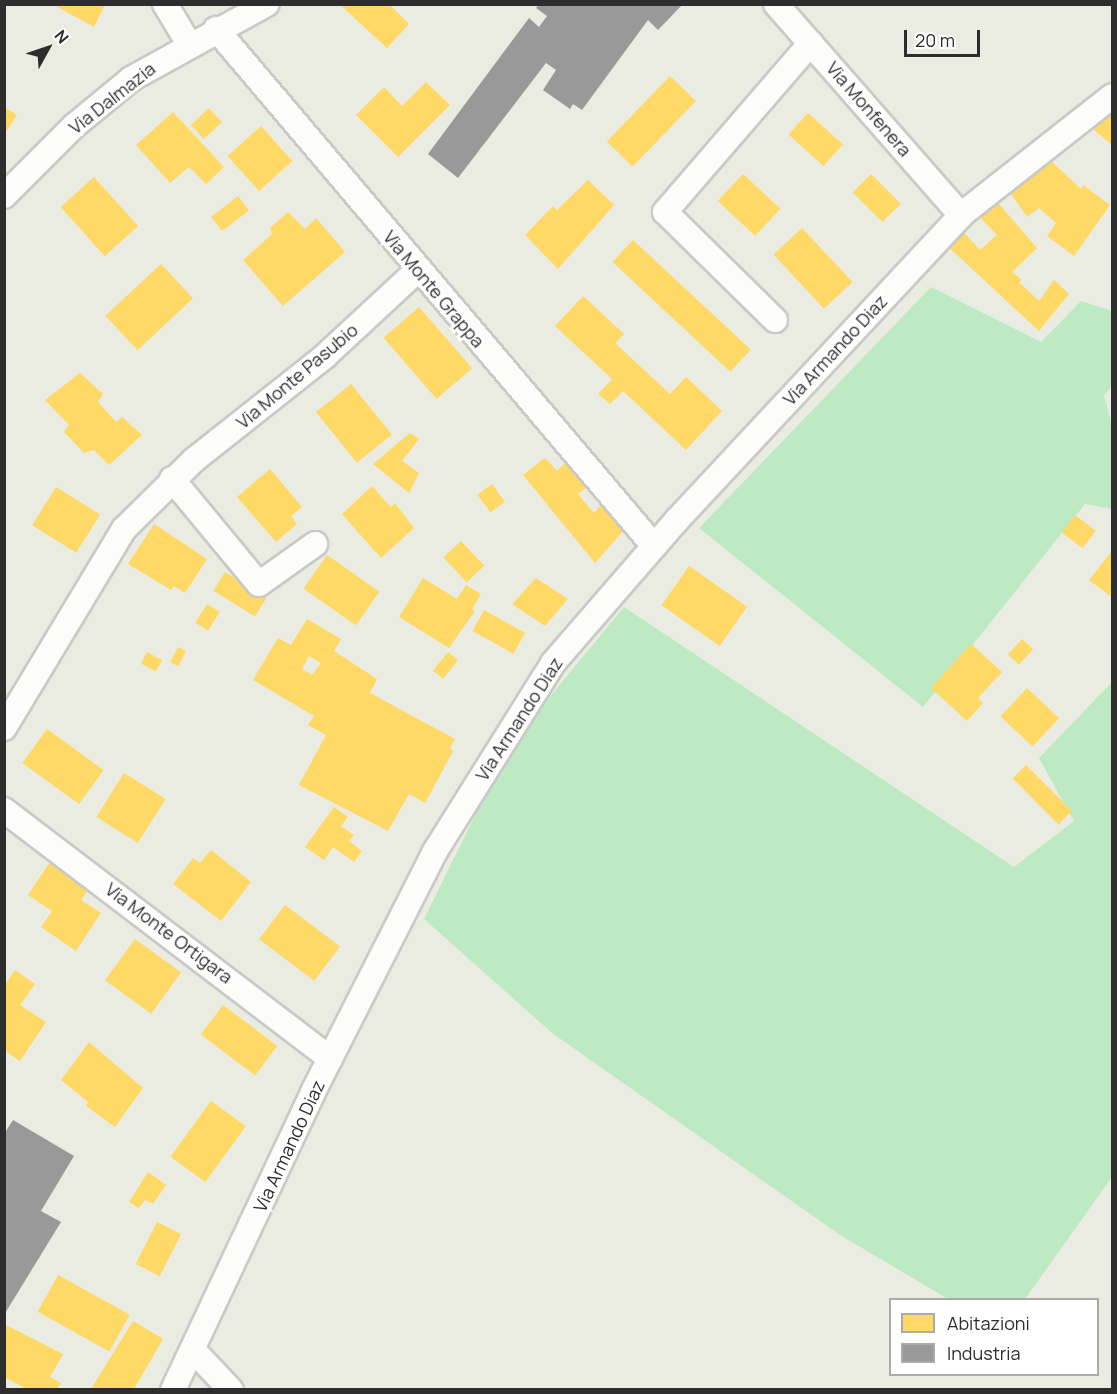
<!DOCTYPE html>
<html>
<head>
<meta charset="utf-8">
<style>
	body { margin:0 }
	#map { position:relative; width:1117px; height:1394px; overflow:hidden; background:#eaece2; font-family:Manrope,sans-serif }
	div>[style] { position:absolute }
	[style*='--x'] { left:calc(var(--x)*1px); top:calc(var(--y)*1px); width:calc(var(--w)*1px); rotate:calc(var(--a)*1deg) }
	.green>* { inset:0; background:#bdeac3 }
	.homes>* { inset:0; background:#ffd966; transform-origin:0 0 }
	.industry>* { inset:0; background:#999 }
	.roads { filter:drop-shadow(2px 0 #c9c9c8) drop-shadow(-2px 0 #c9c9c8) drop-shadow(0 2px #c9c9c8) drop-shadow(0 -2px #c9c9c8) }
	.minor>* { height:24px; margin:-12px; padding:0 12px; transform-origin:12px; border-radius:12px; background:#fcfcfb }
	span { translate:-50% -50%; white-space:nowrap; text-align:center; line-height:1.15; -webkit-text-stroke:6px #fff; paint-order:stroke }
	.street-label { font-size:18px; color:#2d2d2d }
	.frame { position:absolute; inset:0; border:6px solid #2d2d2d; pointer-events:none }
	.legend { position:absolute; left:889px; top:1298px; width:210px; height:78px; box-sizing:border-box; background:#fff; border:2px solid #ababab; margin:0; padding:8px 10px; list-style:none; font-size:18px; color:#2d2d2d }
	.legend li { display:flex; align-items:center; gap:12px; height:30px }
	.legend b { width:30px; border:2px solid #ababab }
	.north { position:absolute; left:18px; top:18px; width:60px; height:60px; -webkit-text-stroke:4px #fff; paint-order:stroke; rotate:50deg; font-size:16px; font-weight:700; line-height:24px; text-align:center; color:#2d2d2d }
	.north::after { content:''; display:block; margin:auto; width:21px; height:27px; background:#2d2d2d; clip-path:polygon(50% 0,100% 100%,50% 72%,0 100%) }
	.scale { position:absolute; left:904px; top:30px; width:76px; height:27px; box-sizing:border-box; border:3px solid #2d2d2d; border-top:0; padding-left:8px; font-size:18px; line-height:21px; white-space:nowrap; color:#2d2d2d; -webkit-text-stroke:4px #fff; paint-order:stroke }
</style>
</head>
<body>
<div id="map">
	<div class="green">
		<div style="clip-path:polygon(931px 287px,1041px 342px,1081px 301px,1112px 311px,1112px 386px,1104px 396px,1112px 426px,1112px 509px,1085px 504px,923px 707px,699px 528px)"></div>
		<div style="clip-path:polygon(624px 607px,1014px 867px,1074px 821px,1039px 758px,1112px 682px,1112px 1177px,1025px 1299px,948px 1299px,840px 1235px,552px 1033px,424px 919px,488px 789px,534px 716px)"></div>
	</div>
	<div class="homes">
		<div style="clip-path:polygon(52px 4px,105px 4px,94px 27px)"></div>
		<div style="clip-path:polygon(339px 4px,389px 4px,409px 24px,387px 48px)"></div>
		<div style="left:670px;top:76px;width:36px;height:91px;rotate:44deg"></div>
		<div style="clip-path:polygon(426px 82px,450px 105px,398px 157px,356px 115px,384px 87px,402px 106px)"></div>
		<div style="clip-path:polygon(1112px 106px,1112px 145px,1088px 125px)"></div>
		<div style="clip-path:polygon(4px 107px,17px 115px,4px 135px)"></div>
		<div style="left:209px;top:108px;width:19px;height:25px;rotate:47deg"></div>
		<div style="clip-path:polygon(173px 112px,224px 167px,206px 184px,189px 167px,170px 183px,136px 145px)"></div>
		<div style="left:808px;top:113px;width:47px;height:29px;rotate:42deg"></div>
		<div style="left:261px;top:126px;width:47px;height:45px;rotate:48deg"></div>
		<div style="clip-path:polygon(1047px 157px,1081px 189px,1083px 185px,1110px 205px,1074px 256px,1047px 236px,1056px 223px,1039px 208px,1027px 217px,1005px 185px)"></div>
		<div style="left:743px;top:174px;width:51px;height:37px;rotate:43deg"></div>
		<div style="left:871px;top:174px;width:42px;height:26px;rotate:45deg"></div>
		<div style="left:94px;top:177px;width:66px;height:45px;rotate:48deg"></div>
		<div style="clip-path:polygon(588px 180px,614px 205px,558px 269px,525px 235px,553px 206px,557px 210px)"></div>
		<div style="left:238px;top:196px;width:18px;height:34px;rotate:52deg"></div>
		<div style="clip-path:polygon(993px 197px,1037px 248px,1012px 272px,1022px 280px,1019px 282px,1039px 301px,1054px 280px,1069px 294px,1039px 331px,943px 242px,958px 226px,980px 250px,997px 235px,974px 211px)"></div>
		<div style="clip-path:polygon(288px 212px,305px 229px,316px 218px,345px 252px,283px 306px,243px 260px,272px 234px,270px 228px)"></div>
		<div style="left:802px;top:228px;width:74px;height:39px;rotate:47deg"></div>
		<div style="left:633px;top:240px;width:161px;height:30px;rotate:43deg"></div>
		<div style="left:161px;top:264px;width:47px;height:76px;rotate:47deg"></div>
		<div style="clip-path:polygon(583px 296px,624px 334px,615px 343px,670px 394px,686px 377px,722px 411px,686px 450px,623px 391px,610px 404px,598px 394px,612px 379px,555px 326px)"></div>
		<div style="left:419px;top:307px;width:81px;height:47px;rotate:49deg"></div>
		<div style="clip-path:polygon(80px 373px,103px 394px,98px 402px,116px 422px,122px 417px,142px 435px,109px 465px,94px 450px,84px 453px,64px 432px,69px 425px,45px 400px)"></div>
		<div style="left:351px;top:384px;width:65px;height:45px;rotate:51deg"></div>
		<div style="clip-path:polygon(410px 433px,419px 439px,402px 461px,419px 473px,409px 493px,373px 464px)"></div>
		<div style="clip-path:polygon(545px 458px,557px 471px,569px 459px,590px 485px,578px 494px,594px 513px,603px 503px,625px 529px,595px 563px,523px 475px)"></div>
		<div style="clip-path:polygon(270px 469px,302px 507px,291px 516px,297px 524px,276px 542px,237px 497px)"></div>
		<div style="left:492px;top:484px;width:22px;height:18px;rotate:54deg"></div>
		<div style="clip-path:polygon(372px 486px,391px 507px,395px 503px,414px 528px,381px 558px,342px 514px)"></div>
		<div style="left:56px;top:487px;width:52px;height:45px;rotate:32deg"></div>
		<div style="left:1075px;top:515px;width:26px;height:22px;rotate:37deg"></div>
		<div style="clip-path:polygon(154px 524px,207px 559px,185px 593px,174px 586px,171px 590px,128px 564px)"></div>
		<div style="left:461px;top:541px;width:34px;height:24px;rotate:47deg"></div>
		<div style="clip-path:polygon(1112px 551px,1112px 597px,1089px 580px)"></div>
		<div style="left:327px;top:555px;width:64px;height:41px;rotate:35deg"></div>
		<div style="left:689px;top:566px;width:71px;height:48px;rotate:35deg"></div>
		<div style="left:225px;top:572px;width:49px;height:22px;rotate:32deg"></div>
		<div style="clip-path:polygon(423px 578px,457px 599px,466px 585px,481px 594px,472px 609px,475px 611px,449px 648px,399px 617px)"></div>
		<div style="clip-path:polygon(536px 578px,568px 599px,545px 626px,512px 604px)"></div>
		<div style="left:207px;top:604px;width:15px;height:22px;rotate:32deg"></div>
		<div style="left:484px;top:610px;width:47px;height:24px;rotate:29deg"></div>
		<div style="clip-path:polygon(evenodd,307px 619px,341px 639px,334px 651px,377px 679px,370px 693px,455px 739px,450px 748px,453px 751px,425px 803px,409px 794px,388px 831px,299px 785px,326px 735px,308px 725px,314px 716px,253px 680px,278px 638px,291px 645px,307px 619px,309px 656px,321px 663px,312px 675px,302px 669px,309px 656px)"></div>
		<div style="left:1022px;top:639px;width:15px;height:21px;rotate:42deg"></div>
		<div style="clip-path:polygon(971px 644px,1002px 672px,978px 698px,983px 703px,967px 721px,931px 688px)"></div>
		<div style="left:178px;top:647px;width:9px;height:17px;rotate:27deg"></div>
		<div style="left:147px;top:652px;width:17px;height:13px;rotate:28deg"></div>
		<div style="left:448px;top:652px;width:13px;height:24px;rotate:39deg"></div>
		<div style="left:1027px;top:688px;width:44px;height:39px;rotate:43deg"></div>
		<div style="left:47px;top:729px;width:70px;height:42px;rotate:36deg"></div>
		<div style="left:1026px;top:765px;width:65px;height:19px;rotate:45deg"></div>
		<div style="left:124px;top:773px;width:49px;height:52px;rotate:32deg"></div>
		<div style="clip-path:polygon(334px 807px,348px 817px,341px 826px,354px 835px,349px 841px,362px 851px,354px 862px,333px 847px,324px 860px,305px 847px)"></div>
		<div style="clip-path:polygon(211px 850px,251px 882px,221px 921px,173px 884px,193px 858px,200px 863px)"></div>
		<div style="clip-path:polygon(50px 862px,89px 889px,81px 900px,101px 913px,76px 951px,41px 927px,52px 911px,28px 895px)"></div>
		<div style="left:285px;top:905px;width:69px;height:43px;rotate:37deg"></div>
		<div style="left:135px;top:939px;width:57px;height:51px;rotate:36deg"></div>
		<div style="clip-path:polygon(15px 970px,35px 984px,20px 1005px,46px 1022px,20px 1061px,4px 1050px,4px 986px)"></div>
		<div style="left:223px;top:1005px;width:68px;height:37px;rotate:37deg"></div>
		<div style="clip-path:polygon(89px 1042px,143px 1088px,115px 1127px,86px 1106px,88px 1102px,61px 1080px)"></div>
		<div style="left:211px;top:1101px;width:43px;height:69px;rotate:36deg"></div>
		<div style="clip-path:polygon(148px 1172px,166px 1185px,153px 1204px,145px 1200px,139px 1208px,129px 1202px)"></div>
		<div style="left:157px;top:1222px;width:27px;height:47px;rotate:27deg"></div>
		<div style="left:58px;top:1275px;width:82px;height:42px;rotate:29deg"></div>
		<div style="clip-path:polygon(133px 1321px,163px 1339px,134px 1389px,91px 1389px)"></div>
		<div style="clip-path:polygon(4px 1324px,63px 1354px,50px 1377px,61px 1383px,57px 1389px,27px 1389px,4px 1377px)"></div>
	</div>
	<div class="industry">
		<div style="clip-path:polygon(539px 4px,683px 4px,658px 30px,648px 20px,582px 110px,573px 104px,570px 109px,543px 90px,556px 70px,546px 63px,458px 178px,428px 154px,529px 18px,539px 27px,547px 16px,536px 8px)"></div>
		<div style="clip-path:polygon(13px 1120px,74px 1156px,41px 1211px,61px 1222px,4px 1315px,4px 1134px)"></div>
	</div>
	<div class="roads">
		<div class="minor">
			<div style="--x:165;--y:4;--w:47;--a:59"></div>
			<div style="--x:776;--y:4;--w:281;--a:48.8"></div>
			<div style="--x:216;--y:29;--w:678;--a:49.73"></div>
			<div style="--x:4;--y:196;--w:99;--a:-45"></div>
			<div style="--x:74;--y:126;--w:74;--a:-39.5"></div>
			<div style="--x:131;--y:79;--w:155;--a:-28.9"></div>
			<div style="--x:775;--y:320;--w:154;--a:-135.5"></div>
			<div style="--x:665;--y:212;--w:223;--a:-49.2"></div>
			<div style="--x:172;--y:479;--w:136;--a:50.4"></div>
			<div style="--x:259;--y:584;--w:69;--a:-35.5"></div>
			<div style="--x:4;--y:728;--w:232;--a:-58.9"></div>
			<div style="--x:124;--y:529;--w:98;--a:-44.6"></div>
			<div style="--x:194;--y:460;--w:167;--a:-38.4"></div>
			<div style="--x:325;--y:356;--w:127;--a:-42.8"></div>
			<div style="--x:4;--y:810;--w:410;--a:37.3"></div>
			<div style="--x:193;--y:1350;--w:55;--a:46.5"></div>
			<div style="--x:173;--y:1390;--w:329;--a:-64.8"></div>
			<div style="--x:313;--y:1092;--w:268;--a:-63.1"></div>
			<div style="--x:434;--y:853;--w:224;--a:-57.9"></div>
			<div style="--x:553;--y:663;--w:189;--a:-49.1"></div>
			<div style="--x:677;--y:520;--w:417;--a:-47"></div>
			<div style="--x:961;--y:215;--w:192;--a:-38.2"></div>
		</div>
	</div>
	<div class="street-label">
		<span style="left:112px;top:98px;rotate:-38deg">Via Dalmazia</span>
		<span style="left:869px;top:109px;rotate:49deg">Via Monfenera</span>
		<span style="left:434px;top:289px;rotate:50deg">Via Monte Grappa</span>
		<span style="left:835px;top:350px;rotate:-47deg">Via Armando Diaz</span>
		<span style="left:297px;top:376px;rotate:-40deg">Via Monte Pasubio</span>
		<span style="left:519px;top:719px;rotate:-57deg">Via Armando Diaz</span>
		<span style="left:169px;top:933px;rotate:37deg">Via Monte Ortigara</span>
		<span style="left:289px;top:1146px;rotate:-65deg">Via Armando Diaz</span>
	</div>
	<div class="frame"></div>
	<ul class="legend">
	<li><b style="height:16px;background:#ffd966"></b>Abitazioni</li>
	<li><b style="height:16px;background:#999"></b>Industria</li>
	</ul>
	<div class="north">N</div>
	<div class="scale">20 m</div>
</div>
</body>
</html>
